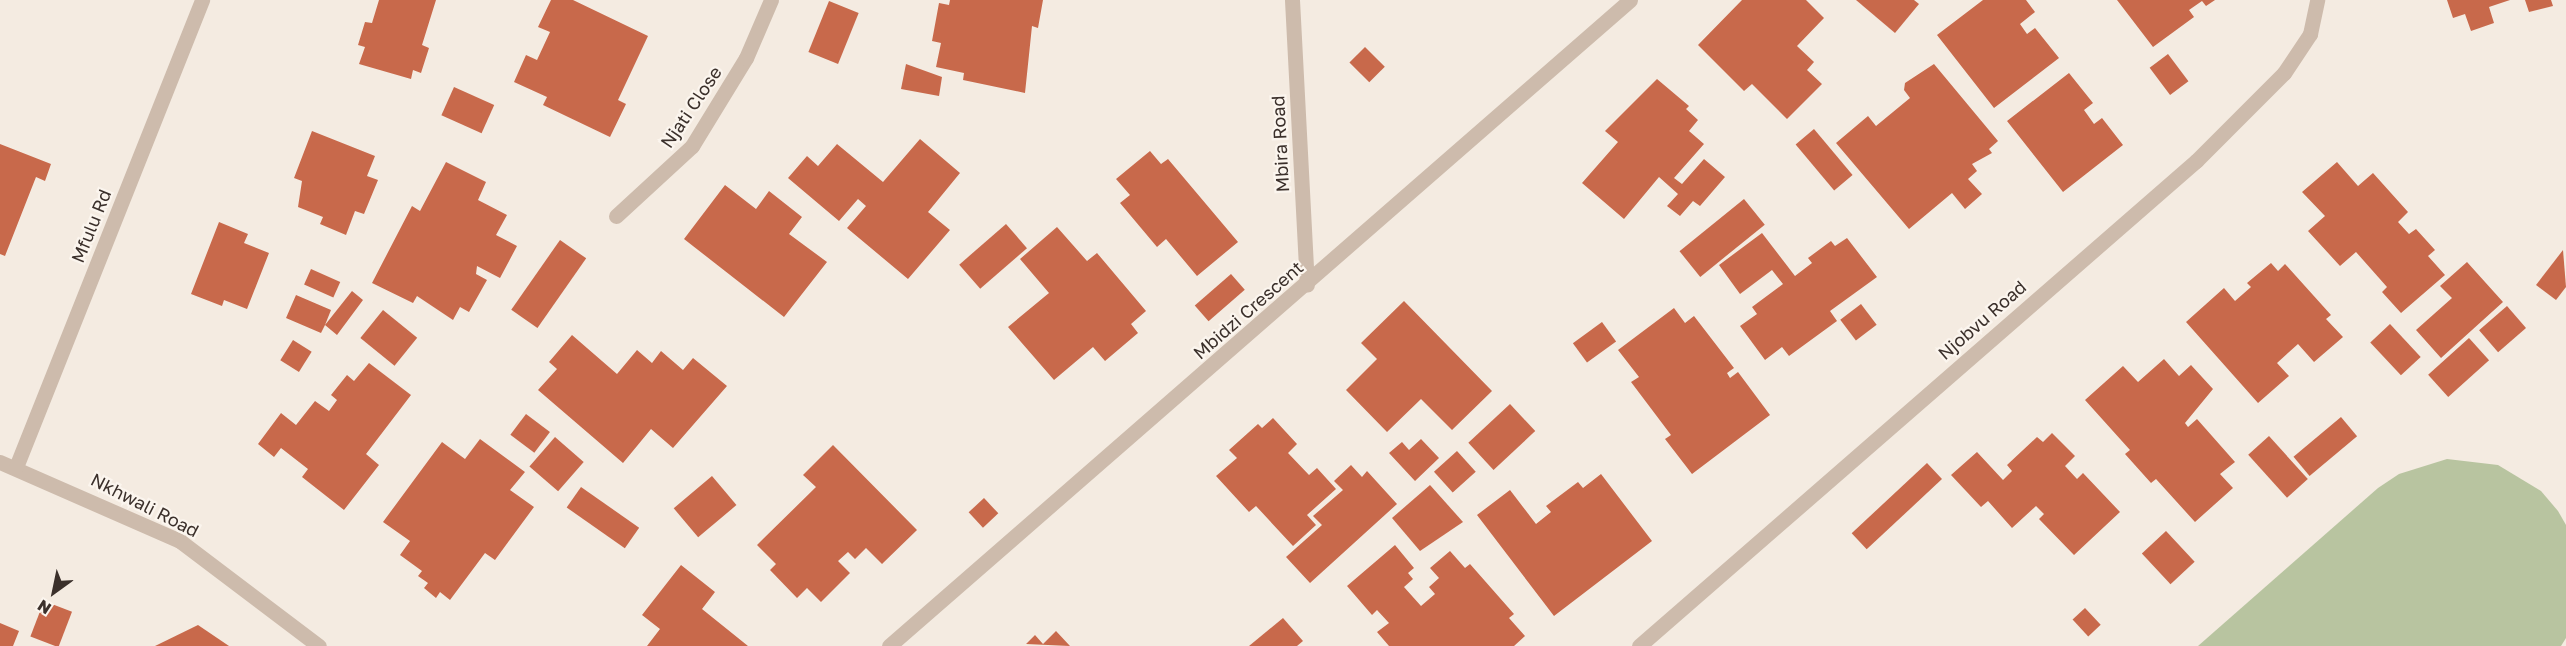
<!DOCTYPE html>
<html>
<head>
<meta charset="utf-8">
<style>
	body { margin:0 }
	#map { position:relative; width:2566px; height:646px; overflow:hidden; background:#f4ebe1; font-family:"Golos Text",sans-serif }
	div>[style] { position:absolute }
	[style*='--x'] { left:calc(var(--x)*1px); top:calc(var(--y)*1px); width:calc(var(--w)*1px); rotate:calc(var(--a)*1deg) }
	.green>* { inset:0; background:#b8c4a0 }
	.building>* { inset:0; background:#c8694b; transform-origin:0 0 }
	.street>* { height:15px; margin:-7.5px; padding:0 7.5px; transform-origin:7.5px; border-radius:7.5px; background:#cdbbac }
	span { translate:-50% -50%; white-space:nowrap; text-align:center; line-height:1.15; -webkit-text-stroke:4.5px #fbf5ee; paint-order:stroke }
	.street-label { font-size:18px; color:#3b302b }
	.north { position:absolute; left:24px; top:562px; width:60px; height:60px; -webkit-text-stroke:4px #fbf5ee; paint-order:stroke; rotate:213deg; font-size:16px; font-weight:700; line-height:24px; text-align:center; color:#3b302b }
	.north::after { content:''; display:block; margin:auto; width:21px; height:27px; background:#3b302b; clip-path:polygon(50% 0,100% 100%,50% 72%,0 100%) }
</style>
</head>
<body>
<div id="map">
	<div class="green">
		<div style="clip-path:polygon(2447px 459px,2498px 465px,2541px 491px,2558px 511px,2566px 525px,2566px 638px,2561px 646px,2198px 646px,2378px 488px,2399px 474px)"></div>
	</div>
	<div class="building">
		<div style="clip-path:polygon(379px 0,436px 0,422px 45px,429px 48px,421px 73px,413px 70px,411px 79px,359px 64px,365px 47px,358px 45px,365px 22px,372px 23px)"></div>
		<div style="clip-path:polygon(551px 0,573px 0,648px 36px,618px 100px,626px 104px,610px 137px,543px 105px,547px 97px,514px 82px,526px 55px,537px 60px,550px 32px,538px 27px)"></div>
		<div style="clip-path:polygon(950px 0,1043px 0,1038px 28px,1032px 26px,1025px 93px,963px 80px,964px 73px,936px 67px,941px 43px,932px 41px,939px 3px,949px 5px)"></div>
		<div style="clip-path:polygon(1742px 0,1806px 0,1824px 18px,1797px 46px,1814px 62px,1807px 70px,1822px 84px,1787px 119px,1752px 84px,1744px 91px,1698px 45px)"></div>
		<div style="clip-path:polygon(1856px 0,1914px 0,1919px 4px,1895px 33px)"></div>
		<div style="clip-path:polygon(1983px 0,2026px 0,2035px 12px,2020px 24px,2027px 34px,2035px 28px,2059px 58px,1994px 108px,1937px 35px)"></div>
		<div style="clip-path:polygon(2117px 0,2215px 0,2206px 6px,2202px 1px,2189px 10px,2194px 17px,2153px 47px)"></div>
		<div style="clip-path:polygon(2447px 0,2510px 0,2489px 7px,2494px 23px,2471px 31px,2465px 14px,2453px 18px)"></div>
		<div style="clip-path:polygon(2525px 0,2551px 0,2553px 6px,2529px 12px)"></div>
		<div style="left:829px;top:1px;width:32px;height:55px;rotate:22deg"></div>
		<div style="left:1365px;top:47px;width:28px;height:22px;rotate:45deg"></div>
		<div style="left:2168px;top:54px;width:34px;height:23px;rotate:53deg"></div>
		<div style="clip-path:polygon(906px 64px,942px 77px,939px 96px,901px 89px)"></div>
		<div style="clip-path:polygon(1934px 64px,1998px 141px,1989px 149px,1992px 153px,1972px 164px,1977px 171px,1968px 179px,1982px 194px,1965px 209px,1952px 193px,1909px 229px,1836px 143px,1868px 116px,1876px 126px,1910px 98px,1904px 90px,1905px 83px)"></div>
		<div style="clip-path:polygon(2069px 73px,2093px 103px,2084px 110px,2094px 124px,2102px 118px,2123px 145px,2063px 192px,2007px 121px)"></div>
		<div style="clip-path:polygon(1657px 79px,1689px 106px,1686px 109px,1698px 120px,1689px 131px,1704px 144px,1674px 178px,1682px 184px,1704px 159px,1725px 177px,1700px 206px,1693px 201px,1680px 216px,1667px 206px,1678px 194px,1659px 177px,1624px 219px,1582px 183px,1618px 142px,1605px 131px)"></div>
		<div style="left:454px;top:87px;width:44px;height:31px;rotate:24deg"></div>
		<div style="left:1814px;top:129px;width:60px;height:24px;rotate:50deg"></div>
		<div style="clip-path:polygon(312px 131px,375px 156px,367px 176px,378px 180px,364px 214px,355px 211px,346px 235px,320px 224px,323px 217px,298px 207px,302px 181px,294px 178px)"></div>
		<div style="clip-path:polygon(920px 139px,960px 173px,928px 212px,950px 230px,908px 279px,847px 228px,866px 206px,858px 199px,839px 221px,788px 178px,807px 156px,818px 166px,837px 144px,883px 182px)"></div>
		<div style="clip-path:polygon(0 144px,51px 164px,45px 181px,36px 177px,5px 256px,0 254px)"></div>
		<div style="clip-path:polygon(1150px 151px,1161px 164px,1168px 159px,1238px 242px,1197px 276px,1166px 239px,1157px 247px,1120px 203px,1130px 195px,1116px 179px)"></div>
		<div style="clip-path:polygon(446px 162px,486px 182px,478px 200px,507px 215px,496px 235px,517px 246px,500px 278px,477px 266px,476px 274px,487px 280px,469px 312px,460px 307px,453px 320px,417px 296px,413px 303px,372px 283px,412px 206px,420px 211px)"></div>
		<div style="clip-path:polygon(2337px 162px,2358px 186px,2373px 173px,2408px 212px,2398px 222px,2409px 234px,2416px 229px,2435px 250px,2428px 256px,2445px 275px,2401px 313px,2382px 292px,2387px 287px,2356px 252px,2340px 266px,2308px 231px,2325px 216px,2302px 192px)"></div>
		<div style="clip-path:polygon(725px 185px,756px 209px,769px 191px,802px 217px,789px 234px,827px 262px,784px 317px,684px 239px)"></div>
		<div style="left:1744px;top:199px;width:33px;height:83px;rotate:51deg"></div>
		<div style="clip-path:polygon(219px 222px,248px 234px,244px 243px,269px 253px,247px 309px,224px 300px,222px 306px,191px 294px)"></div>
		<div style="left:1006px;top:224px;width:32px;height:62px;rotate:49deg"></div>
		<div style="clip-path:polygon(1057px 227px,1087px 261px,1097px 253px,1146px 311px,1131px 324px,1138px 333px,1105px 361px,1093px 347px,1054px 380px,1008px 327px,1049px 293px,1020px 259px)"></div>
		<div style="clip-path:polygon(1762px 233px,1795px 276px,1812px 263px,1808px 258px,1831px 241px,1835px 246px,1847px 238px,1877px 277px,1830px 311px,1837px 321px,1789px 356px,1782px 347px,1765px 360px,1740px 326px,1757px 314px,1752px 307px,1783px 284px,1772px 270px,1740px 294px,1719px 265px)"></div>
		<div style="left:560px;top:240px;width:32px;height:85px;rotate:35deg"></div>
		<div style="clip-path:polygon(2563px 250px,2566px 287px,2556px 300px,2536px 285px)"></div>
		<div style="clip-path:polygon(2467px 262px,2503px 302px,2441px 358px,2416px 330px,2452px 298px,2440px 286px)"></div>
		<div style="clip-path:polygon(2271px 263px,2278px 271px,2285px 264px,2331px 315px,2326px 319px,2343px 337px,2314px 362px,2298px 344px,2277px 363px,2289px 376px,2258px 403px,2186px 322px,2224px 288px,2235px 301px,2251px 287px,2247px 283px)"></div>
		<div style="left:311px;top:269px;width:32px;height:17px;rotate:24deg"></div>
		<div style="left:1231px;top:274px;width:21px;height:48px;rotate:49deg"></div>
		<div style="clip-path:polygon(352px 291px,363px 300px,337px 335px,325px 325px,321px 333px,286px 318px,296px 295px,331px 310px,325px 325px)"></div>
		<div style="clip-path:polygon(1404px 301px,1492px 391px,1452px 430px,1421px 399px,1387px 432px,1346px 390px,1377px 359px,1361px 343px)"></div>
		<div style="left:1861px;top:304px;width:26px;height:26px;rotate:53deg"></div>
		<div style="left:2507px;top:306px;width:29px;height:37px;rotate:49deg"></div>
		<div style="clip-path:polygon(1674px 308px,1685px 323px,1694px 316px,1734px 368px,1727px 373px,1730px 378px,1738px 372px,1770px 415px,1692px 474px,1665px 439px,1671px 435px,1631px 382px,1639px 377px,1618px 350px)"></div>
		<div style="left:383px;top:310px;width:44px;height:36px;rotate:39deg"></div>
		<div style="left:1602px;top:322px;width:24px;height:36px;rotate:54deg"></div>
		<div style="left:2390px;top:324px;width:45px;height:27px;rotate:47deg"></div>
		<div style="clip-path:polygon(572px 335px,617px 374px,637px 350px,652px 363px,661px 351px,683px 370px,693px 358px,727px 386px,673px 448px,651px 429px,623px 463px,538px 390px,557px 369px,549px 362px)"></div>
		<div style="left:2469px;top:338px;width:30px;height:55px;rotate:48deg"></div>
		<div style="left:293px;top:340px;width:22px;height:24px;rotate:32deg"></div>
		<div style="clip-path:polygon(2164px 359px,2179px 376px,2191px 365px,2213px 389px,2185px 423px,2188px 427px,2197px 419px,2235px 462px,2220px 474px,2233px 488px,2195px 522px,2156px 479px,2151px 483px,2125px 454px,2130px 450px,2085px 400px,2123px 366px,2138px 382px)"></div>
		<div style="clip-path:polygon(369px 363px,411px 395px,366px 454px,379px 465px,344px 510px,302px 477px,308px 469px,281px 448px,274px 457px,258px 444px,281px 413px,296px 425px,315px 401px,329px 411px,337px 400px,331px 395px,347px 375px,354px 381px)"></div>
		<div style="left:1510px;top:404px;width:37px;height:57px;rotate:47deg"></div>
		<div style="left:526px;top:414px;width:30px;height:26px;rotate:37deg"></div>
		<div style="left:2341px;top:417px;width:25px;height:62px;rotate:50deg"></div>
		<div style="clip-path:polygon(1273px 418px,1297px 444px,1288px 453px,1309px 475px,1317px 468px,1336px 489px,1307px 515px,1316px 525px,1293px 546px,1256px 506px,1249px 512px,1216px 476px,1237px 458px,1229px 450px,1258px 424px,1262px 428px)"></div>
		<div style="clip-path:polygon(2052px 433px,2075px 456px,2065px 466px,2077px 479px,2083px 473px,2120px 512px,2074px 555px,2039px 519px,2044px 514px,2036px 506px,2012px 528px,1988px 501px,1981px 507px,1951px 475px,1977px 452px,2003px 480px,2012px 471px,2007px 465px,2037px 437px,2043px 442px)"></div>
		<div style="left:2269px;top:436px;width:58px;height:28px;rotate:48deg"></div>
		<div style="left:555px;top:437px;width:38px;height:39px;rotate:41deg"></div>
		<div style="clip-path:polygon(480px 439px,525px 472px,510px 490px,534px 507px,495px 560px,485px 553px,450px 600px,440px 592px,436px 598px,424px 588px,428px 583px,418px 576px,422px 571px,400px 555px,410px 541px,383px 522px,442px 442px,465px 459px)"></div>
		<div style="clip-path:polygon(1421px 439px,1439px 458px,1415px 481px,1389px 453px,1402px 442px,1409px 450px)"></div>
		<div style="clip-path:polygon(833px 445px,917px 530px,882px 564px,866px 548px,855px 559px,848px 552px,838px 561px,850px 573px,821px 602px,807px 588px,797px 598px,770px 570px,776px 564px,757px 545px,816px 487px,803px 475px)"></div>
		<div style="left:1457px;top:451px;width:28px;height:31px;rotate:48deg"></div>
		<div style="left:1927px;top:463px;width:22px;height:103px;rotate:47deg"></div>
		<div style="clip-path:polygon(1351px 465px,1362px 477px,1367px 471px,1397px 504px,1310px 583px,1286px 557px,1322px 525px,1313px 516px,1343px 490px,1334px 481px)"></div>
		<div style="clip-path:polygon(1601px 474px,1652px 541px,1554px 616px,1477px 515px,1510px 490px,1536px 524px,1551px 512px,1546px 506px,1578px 482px,1583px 488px)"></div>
		<div style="left:712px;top:476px;width:38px;height:50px;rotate:50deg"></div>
		<div style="clip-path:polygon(1430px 485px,1463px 522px,1420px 551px,1392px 518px)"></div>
		<div style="left:581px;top:487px;width:71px;height:25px;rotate:35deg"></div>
		<div style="left:984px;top:498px;width:21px;height:21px;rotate:47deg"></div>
		<div style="left:2166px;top:531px;width:42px;height:33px;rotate:47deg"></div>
		<div style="clip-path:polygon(1395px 545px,1414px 568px,1408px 573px,1413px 579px,1404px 587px,1421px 606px,1435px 594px,1429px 587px,1439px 578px,1430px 568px,1450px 551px,1465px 568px,1470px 564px,1514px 614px,1509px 618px,1525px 636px,1514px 646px,1389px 646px,1377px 632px,1389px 623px,1377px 610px,1372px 615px,1347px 586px)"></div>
		<div style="clip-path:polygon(681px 565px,715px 592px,702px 609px,748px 646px,647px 646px,660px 629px,642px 615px)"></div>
		<div style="left:44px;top:601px;width:30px;height:38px;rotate:21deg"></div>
		<div style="left:2085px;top:608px;width:23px;height:17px;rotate:47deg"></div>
		<div style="clip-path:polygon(1283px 618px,1303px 641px,1297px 646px,1249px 646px)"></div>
		<div style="clip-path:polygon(0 623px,19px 631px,13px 646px,0 646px)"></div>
		<div style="clip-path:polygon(198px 625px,229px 646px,155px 646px)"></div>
		<div style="clip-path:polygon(1056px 631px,1070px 646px,1026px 644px,1035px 635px,1043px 644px)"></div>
	</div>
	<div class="street">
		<div style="--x:1292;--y:0;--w:285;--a:87"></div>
		<div style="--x:616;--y:216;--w:103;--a:-42.6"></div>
		<div style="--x:692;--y:146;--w:103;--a:-58.5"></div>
		<div style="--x:746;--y:58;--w:63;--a:-66.7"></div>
		<div style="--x:0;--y:462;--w:197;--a:23.7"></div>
		<div style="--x:180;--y:541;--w:174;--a:37.1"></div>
		<div style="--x:16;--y:467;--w:503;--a:-68.28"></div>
		<div style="--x:889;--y:646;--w:983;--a:-41.08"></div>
		<div style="--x:1639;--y:646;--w:739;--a:-41.05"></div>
		<div style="--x:2196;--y:161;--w:124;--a:-45"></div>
		<div style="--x:2284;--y:73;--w:47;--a:-56.3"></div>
		<div style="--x:2310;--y:34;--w:35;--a:-78"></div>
	</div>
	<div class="street-label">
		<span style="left:691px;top:107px;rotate:-56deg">Njati Close</span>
		<span style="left:1280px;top:144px;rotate:-93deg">Mbira Road</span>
		<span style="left:91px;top:226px;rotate:-68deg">Mfulu Rd</span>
		<span style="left:1248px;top:310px;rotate:-41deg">Mbidzi Crescent</span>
		<span style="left:1982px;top:320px;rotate:-41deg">Njobvu Road</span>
		<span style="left:145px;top:505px;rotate:27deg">Nkhwali Road</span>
	</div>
	<div class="north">N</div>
</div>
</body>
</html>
